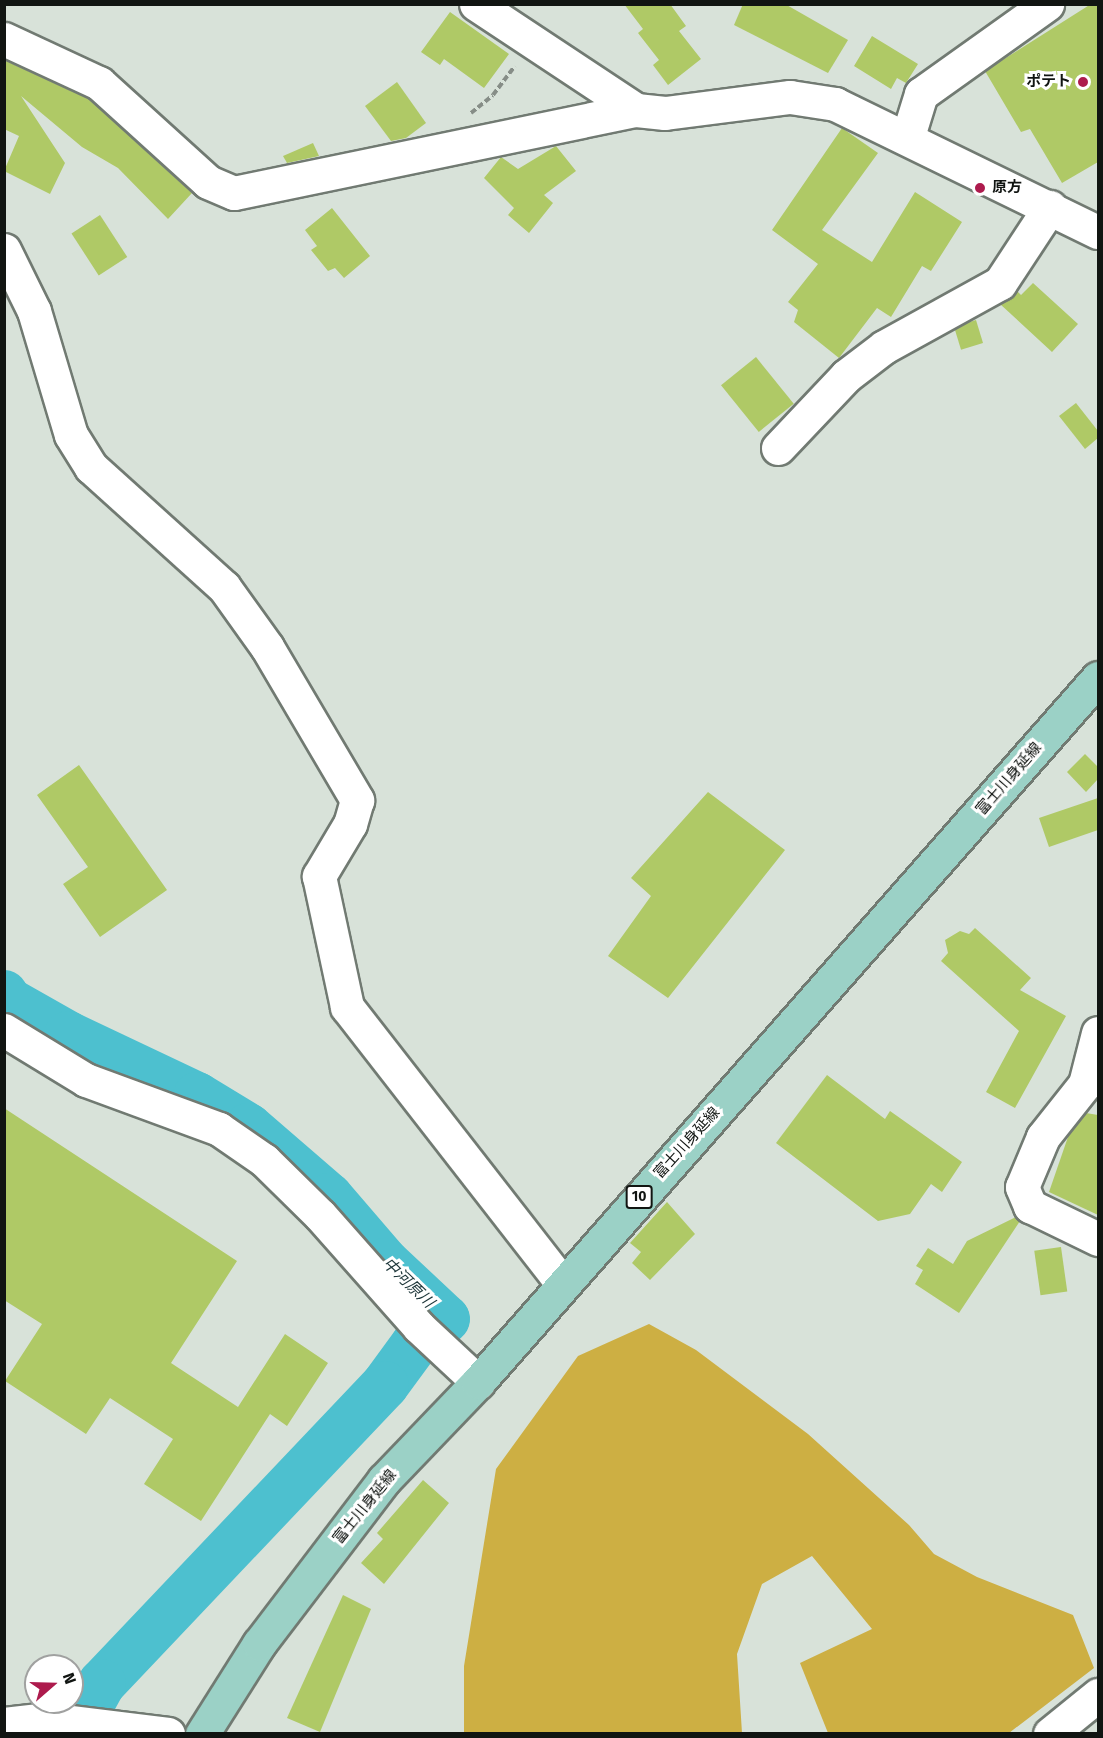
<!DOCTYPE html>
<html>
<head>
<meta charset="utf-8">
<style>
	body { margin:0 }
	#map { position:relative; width:1103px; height:1738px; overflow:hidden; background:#d8e2d9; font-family:"Fira Sans","Noto Sans JP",sans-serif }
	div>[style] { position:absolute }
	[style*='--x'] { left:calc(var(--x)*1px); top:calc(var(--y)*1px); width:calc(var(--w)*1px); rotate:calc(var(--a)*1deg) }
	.forest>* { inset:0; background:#cdaf43 }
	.river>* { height:48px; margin:-24px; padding:0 24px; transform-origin:24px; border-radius:24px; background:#4dc0cf }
	.building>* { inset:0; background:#afc966; transform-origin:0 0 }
	.path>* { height:4px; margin-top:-2px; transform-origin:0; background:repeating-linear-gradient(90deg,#868d87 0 6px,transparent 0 9px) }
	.roads { filter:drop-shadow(2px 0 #717a72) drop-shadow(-2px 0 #717a72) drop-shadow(0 2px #717a72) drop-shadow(0 -2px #717a72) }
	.minor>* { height:33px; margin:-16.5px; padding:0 16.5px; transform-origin:16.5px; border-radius:16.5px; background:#fff }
	.major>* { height:33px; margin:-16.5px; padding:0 16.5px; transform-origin:16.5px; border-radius:16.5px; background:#9bd1c6 }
	.dots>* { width:16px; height:16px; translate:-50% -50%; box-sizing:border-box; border:3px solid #fff; border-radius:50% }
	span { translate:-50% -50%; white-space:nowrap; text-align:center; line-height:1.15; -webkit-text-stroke:6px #fff; paint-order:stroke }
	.shield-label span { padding:2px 4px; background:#fff; border:2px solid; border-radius:4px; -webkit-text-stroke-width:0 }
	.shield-label { font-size:14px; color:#111512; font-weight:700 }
	.poi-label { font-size:15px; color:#111512; font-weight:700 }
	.right { translate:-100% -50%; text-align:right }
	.left { translate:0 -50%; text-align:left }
	.street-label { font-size:15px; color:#111512 }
	.water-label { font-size:16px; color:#1c3538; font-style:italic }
	.frame { position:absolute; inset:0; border:6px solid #111512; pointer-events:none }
	.north { position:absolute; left:24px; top:1654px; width:60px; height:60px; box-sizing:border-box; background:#fff; border:2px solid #a0a1a0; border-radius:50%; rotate:70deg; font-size:16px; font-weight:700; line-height:24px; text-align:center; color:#111512 }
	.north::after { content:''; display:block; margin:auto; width:21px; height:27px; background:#ad1b4d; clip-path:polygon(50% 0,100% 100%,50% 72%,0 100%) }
</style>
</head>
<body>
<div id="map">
	<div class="forest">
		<div style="clip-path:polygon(649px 1324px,696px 1350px,808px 1434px,909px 1525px,934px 1554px,977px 1577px,1073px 1615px,1094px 1668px,1009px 1733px,828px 1733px,800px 1663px,872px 1629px,812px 1556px,762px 1584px,737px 1654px,742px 1733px,464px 1733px,464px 1666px,496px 1469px,578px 1356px)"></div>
	</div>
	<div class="river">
		<div style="--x:4;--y:994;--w:8;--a:60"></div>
		<div style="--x:8;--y:1001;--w:69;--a:29.5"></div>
		<div style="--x:68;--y:1035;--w:143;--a:25.3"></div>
		<div style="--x:197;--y:1096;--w:60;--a:31.3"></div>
		<div style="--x:248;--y:1127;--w:107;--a:40.8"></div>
		<div style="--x:329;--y:1197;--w:86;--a:49.3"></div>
		<div style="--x:385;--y:1262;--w:83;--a:43.1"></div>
		<div style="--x:446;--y:1319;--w:40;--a:141"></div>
		<div style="--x:415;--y:1344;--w:51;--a:126.2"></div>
		<div style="--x:385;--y:1385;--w:411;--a:133.5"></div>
		<div style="--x:102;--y:1683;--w:58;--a:118.8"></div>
	</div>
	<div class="building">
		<div style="clip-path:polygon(624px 4px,670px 4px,686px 26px,679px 31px,701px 59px,668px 85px,653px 65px,659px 60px,638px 33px,643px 29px)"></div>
		<div style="clip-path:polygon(743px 4px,785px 4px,848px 40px,828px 73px,734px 25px)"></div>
		<div style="clip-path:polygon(1091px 4px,1098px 4px,1098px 162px,1062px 183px,1030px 129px,1021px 132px,985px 71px)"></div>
		<div style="clip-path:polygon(450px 12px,509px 54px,484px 88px,444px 59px,440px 65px,421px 52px)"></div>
		<div style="clip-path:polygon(872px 36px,918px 64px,906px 83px,897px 78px,891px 89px,854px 66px)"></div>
		<div style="clip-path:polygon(4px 60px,89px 99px,192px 193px,168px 219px,118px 168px,82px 147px,21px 96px,65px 163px,50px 194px,4px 171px,19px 136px,4px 129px)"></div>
		<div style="clip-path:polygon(397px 82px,426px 123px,406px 138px,391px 141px,365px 106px)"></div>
		<div style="clip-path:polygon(842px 128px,878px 153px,822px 230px,872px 262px,915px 192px,962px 222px,931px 271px,922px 266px,891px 317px,877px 308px,839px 358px,794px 322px,798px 310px,788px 302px,818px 264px,772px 230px)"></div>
		<div style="clip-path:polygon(313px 143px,319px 156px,287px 163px,283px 156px)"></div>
		<div style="clip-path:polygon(556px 146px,576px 171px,544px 195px,553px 203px,529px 233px,508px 215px,514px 208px,484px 178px,501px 157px,518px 169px)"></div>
		<div style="clip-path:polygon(332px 208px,370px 256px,344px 278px,335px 268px,328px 271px,311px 250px,317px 246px,305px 230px)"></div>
		<div style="left:100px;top:215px;width:50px;height:34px;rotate:57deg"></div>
		<div style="clip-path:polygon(1033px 283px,1078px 324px,1052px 352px,1000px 304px,1017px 291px,1021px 295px)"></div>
		<div style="left:976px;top:320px;width:24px;height:23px;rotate:73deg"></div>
		<div style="left:756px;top:357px;width:60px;height:45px;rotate:51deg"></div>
		<div style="clip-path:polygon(1076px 403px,1098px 431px,1098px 438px,1085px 449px,1059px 416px)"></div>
		<div style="clip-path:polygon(1085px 754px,1098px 767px,1098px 779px,1086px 792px,1067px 772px)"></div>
		<div style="clip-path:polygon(79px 765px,167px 890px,100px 937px,63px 884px,88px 867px,37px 795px)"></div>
		<div style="clip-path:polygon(708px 792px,785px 850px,668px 998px,608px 956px,651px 896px,631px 878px)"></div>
		<div style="clip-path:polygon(1098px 798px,1098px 830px,1049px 847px,1039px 818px)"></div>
		<div style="clip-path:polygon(975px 928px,1031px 978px,1020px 990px,1066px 1016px,1015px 1108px,986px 1092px,1019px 1031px,941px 961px,948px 953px,945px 940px,960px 931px,969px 934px)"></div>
		<div style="clip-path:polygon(827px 1075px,885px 1119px,890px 1111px,962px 1162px,942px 1192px,931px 1184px,910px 1214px,878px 1221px,776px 1143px)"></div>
		<div style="clip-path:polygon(4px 1108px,237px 1261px,171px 1363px,238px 1407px,285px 1334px,328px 1363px,287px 1426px,270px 1414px,201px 1521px,144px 1484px,173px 1439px,110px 1398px,86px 1434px,5px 1381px,42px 1324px,4px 1300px)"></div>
		<div style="clip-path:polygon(1086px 1113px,1098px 1115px,1098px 1215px,1049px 1192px,1069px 1134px)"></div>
		<div style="clip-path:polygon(667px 1202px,695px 1234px,650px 1280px,632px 1263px,641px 1252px,630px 1243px)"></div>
		<div style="clip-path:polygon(1016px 1217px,1020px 1221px,959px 1313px,915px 1284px,923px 1270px,916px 1266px,928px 1248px,953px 1264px,967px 1241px)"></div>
		<div style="left:1061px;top:1247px;width:45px;height:27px;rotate:82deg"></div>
		<div style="clip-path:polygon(423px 1480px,449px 1503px,384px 1584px,361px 1563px,383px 1539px,377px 1533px)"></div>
		<div style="clip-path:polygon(343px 1595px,371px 1609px,320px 1732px,287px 1718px)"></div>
	</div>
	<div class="path">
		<div style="--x:471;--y:113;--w:28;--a:-39"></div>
		<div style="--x:493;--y:95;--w:36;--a:-53"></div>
	</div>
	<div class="roads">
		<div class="minor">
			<div style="--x:476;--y:4;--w:192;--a:33.5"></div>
			<div style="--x:636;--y:110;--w:29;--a:6"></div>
			<div style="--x:665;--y:113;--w:126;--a:-7.3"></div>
			<div style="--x:790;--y:97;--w:46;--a:8.8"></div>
			<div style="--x:835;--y:104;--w:292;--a:26"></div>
			<div style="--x:4;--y:39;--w:105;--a:24.9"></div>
			<div style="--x:99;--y:83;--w:147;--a:42.2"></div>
			<div style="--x:208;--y:182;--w:28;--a:23"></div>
			<div style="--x:234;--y:193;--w:410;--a:-11.7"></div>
			<div style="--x:908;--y:136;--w:44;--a:-72.8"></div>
			<div style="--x:921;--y:94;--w:155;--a:-35.5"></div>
			<div style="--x:4;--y:250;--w:68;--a:63.8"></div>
			<div style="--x:34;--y:311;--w:129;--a:73.4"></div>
			<div style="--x:71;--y:435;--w:38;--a:58"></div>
			<div style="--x:91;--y:467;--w:179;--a:42.1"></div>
			<div style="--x:224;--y:587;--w:74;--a:54.4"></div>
			<div style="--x:267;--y:647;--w:178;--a:59.5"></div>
			<div style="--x:357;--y:800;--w:25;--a:106"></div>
			<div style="--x:350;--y:824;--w:61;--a:120.8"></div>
			<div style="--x:319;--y:876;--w:134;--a:77.9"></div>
			<div style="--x:347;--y:1007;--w:350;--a:52.1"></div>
			<div style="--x:778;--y:448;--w:99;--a:-46.6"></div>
			<div style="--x:846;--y:376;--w:48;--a:-37.3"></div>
			<div style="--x:884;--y:347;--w:132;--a:-28.9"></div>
			<div style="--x:1000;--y:283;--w:91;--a:-56.7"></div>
			<div style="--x:4;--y:1030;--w:96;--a:31.4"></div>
			<div style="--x:86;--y:1080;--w:142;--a:20.2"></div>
			<div style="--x:219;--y:1129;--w:55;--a:34.6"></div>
			<div style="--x:264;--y:1160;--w:78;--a:44.5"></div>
			<div style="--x:320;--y:1215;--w:149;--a:48.5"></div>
			<div style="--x:419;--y:1327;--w:81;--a:43"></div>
			<div style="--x:1098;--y:1033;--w:53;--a:104.3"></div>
			<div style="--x:1085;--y:1084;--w:68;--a:128.4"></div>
			<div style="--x:1043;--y:1137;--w:54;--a:112.8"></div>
			<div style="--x:1022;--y:1187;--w:21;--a:67"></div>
			<div style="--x:1030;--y:1206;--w:76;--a:25.9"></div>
			<div style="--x:4;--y:1724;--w:42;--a:-6.8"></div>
			<div style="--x:46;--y:1719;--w:123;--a:7"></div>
			<div style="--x:1050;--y:1734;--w:62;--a:-39.1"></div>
		</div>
		<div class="major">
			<div style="--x:202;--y:1734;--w:107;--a:-57.7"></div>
			<div style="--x:259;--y:1644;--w:206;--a:-52.7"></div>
			<div style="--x:384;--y:1480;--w:136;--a:-46.2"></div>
			<div style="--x:478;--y:1382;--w:938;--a:-48.63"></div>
		</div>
	</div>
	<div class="dots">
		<div style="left:1083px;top:82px;background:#ad1b4d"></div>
		<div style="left:980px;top:188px;background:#ad1b4d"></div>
	</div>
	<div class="shield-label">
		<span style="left:639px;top:1197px">10</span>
	</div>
	<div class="poi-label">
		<span class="right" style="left:1071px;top:82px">ポテト</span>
		<span class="left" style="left:992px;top:188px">原方</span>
	</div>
	<div class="street-label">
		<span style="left:1009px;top:779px;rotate:-49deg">富士川身延線</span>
		<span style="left:687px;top:1143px;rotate:-48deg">富士川身延線</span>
		<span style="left:365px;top:1507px;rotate:-51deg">富士川身延線</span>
	</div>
	<div class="water-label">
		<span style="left:408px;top:1283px;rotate:44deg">中河原川</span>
	</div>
	<div class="frame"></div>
	<div class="north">N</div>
</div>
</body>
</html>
